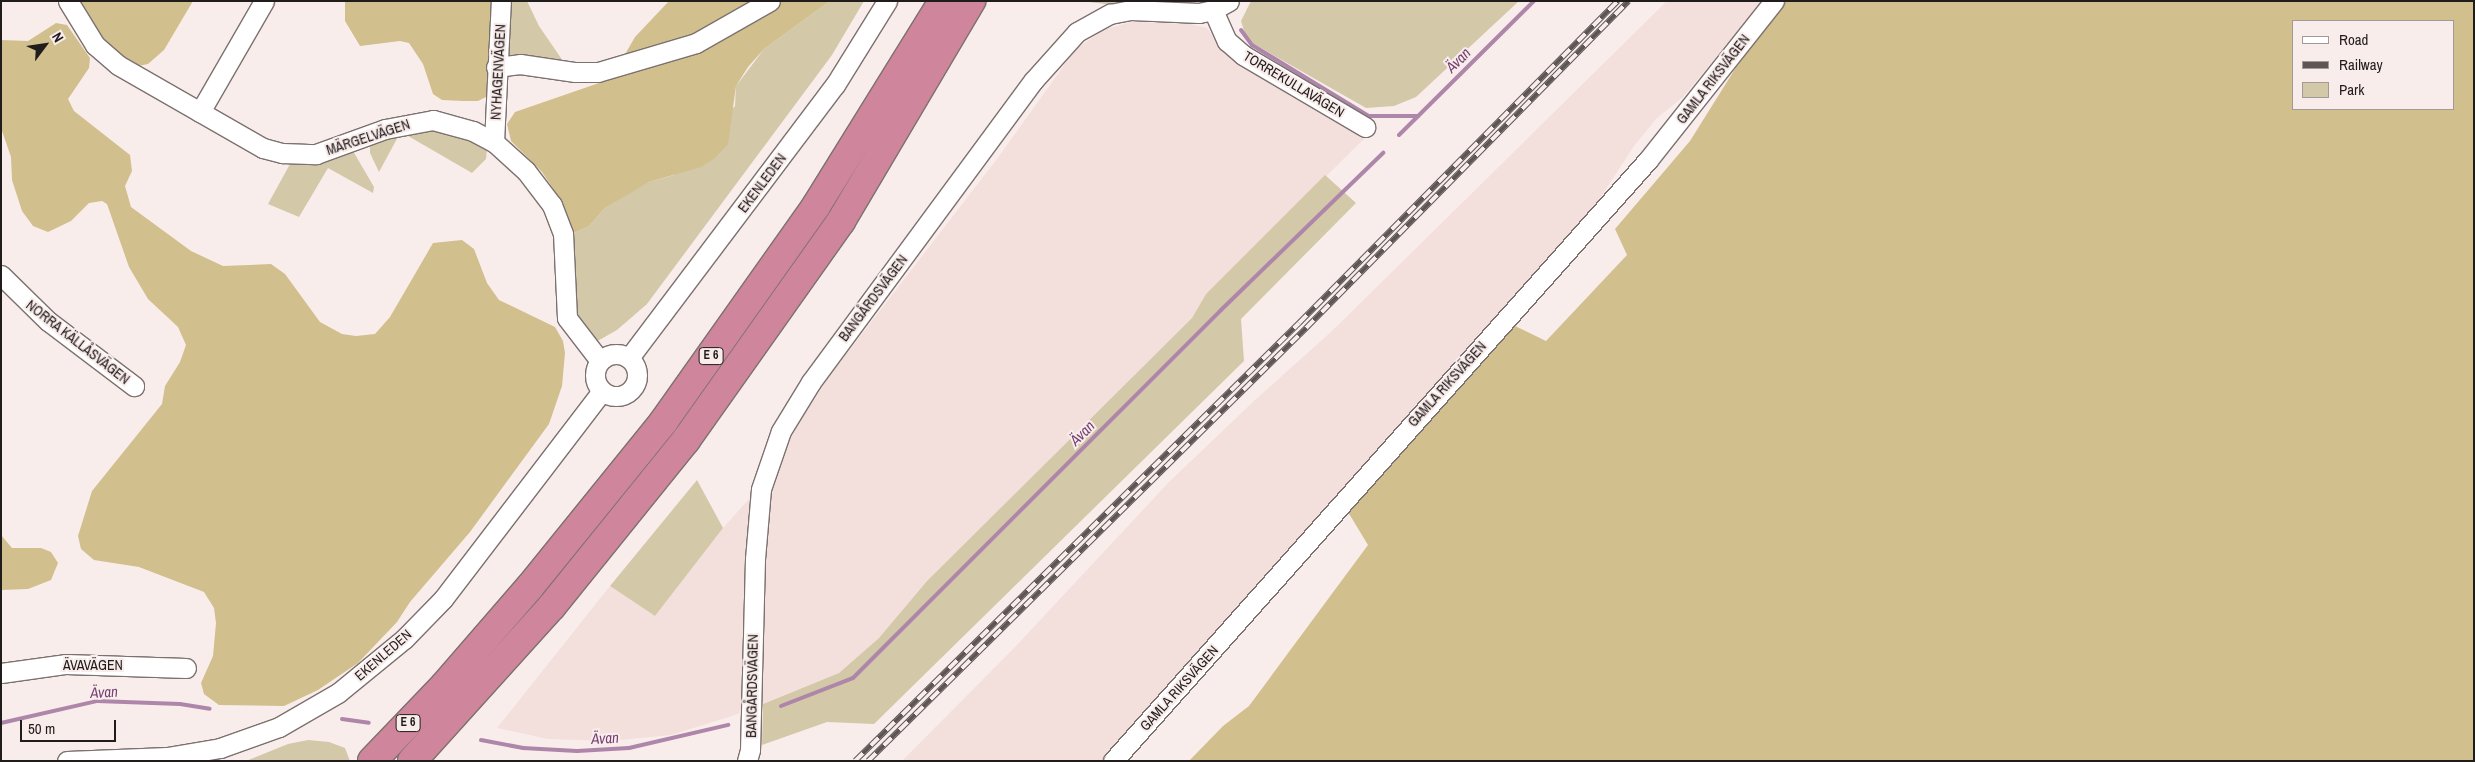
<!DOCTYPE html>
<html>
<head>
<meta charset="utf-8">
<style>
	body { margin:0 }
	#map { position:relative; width:2475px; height:762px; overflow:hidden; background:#f9edeb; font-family:"Archivo Narrow",sans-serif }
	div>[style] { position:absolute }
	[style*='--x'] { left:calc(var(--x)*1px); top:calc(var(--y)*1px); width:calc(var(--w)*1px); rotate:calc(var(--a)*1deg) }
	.built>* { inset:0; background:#f3dfdb }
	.green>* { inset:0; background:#d3c8a8 }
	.forest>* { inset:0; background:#d1bf8d }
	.stream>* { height:4px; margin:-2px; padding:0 2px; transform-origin:2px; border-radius:2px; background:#ae86aa }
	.roads { filter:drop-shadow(1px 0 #7c716f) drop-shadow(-1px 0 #7c716f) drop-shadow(0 1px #7c716f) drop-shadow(0 -1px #7c716f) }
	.minor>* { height:19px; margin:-9.5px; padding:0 9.5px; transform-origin:9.5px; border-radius:9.5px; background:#fff }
	.minor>.ring { margin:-9.5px; padding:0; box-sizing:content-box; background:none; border:19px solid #fff; border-radius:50% }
	.highway>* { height:28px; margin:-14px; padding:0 14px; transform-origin:14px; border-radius:14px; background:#cf859c }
	.rail>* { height:5.5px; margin-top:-2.75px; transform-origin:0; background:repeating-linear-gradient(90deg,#f9edeb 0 11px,#5d5655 0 22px); box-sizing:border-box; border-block:1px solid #5d5655 }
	span { translate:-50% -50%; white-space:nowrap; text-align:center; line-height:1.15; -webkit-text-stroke:4px #f9edeb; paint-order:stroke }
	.shield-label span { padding:1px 4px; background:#f9edeb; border:1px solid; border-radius:4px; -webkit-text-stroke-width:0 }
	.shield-label { font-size:12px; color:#211c1c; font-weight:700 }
	.street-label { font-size:14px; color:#211c1c }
	.water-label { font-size:15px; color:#764173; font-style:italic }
	.frame { position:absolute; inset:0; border:2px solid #211c1c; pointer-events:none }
	.legend { position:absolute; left:2292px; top:20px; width:162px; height:90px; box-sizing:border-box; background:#f9edeb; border:1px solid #a39998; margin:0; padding:6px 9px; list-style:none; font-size:15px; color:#211c1c }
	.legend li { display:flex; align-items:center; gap:10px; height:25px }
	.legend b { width:25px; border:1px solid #a39998 }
	.north { position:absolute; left:20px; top:20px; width:50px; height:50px; -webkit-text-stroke:4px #f9edeb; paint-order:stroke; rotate:59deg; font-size:14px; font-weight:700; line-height:20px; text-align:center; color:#211c1c }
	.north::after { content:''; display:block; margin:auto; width:18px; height:22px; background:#211c1c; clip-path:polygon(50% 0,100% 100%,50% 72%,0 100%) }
	.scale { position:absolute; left:20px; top:720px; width:96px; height:22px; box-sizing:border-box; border:2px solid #211c1c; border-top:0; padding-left:6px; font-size:15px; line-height:18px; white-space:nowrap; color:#211c1c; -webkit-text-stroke:4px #f9edeb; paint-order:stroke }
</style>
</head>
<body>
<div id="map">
	<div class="built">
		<div style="clip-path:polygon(1667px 1px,1762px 1px,1683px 97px,1657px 118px,1634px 146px,1593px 209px,1104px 761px,902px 761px,1016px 646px,1169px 482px,1255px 400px,1332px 331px)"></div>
		<div style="clip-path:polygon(1132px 22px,1190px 24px,1207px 28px,1222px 49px,1368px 135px,1206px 294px,1192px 318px,927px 581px,879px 638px,839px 673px,732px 716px,671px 735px,609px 741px,548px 739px,497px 728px,610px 586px,655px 616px,723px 528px,774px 471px,803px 415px,831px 374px,997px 159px,1075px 50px,1103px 30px)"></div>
	</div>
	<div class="green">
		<div style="clip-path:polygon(507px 1px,527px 1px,539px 26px,563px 61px,560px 64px,507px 60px)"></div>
		<div style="clip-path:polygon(830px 1px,864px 1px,832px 55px,647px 304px,617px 330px,594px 343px,575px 321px,572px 274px,574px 233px,589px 226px,605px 208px,634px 190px,649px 182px,674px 175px,735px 106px,736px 86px,764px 49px)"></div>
		<div style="clip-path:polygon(1080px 1px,1125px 1px,1114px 5px)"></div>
		<div style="clip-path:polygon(1251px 1px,1519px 1px,1416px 97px,1394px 106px,1366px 108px,1247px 40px,1241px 21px)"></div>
		<div style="clip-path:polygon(435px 129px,459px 134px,487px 149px,486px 159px,472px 173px,403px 133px)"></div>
		<div style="clip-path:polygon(399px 135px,379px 172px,370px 153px,370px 144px)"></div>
		<div style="clip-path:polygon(353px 151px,374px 187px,373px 193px,328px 168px,299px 217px,268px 204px,290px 164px,322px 161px)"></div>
		<div style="clip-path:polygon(1325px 175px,1356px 203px,1241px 319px,1244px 361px,874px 724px,827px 722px,762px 745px,763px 704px,839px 673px,879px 638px,927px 581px,1192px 318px,1206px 294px)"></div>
		<div style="clip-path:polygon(697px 480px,723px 528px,655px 616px,610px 586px)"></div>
		<div style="clip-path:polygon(308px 740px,329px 742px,345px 748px,350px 761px,246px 761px,288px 744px)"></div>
	</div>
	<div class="forest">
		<div style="clip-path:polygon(80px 1px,193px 1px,164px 50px,148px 64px,134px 67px,102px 43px)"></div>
		<div style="clip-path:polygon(345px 1px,492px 1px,486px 97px,478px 101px,463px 101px,442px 100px,433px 94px,423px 64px,409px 43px,400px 41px,360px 46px,345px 21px)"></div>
		<div style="clip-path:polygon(669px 1px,830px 1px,764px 49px,748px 67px,736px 86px,728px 144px,715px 158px,701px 167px,649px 182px,605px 208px,589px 226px,574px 233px,554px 190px,542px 172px,511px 141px,507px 124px,515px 112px,599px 83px,613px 75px,635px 37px)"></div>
		<div style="clip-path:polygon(evenodd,1785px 1px,2474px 1px,2474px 761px,1189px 761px,1223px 726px,1249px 706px,1368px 545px,1348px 512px,1515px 326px,1546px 341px,1627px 255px,1615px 229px,1690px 141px,1735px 69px,1785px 1px,2294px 21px,2454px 21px,2454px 109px,2294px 109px,2294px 21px)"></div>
		<div style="clip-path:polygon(56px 23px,67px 25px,90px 58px,89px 68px,68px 99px,74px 111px,130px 155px,132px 171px,125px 186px,131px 207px,191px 251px,223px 266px,271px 264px,285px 274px,320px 322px,342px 334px,356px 336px,375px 334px,390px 317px,433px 243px,462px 240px,474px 249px,487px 283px,499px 300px,555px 327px,563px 341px,565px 353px,562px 386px,549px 424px,470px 532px,410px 602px,397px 622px,358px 663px,318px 690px,284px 706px,219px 705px,204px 694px,201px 683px,213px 656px,216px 623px,214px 608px,204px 592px,139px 567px,94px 560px,81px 549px,78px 536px,92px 491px,162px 404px,165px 386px,180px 362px,186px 345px,178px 327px,148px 299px,129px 267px,107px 204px,102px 201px,89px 203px,71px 221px,48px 232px,33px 226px,22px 211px,12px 180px,11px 157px,1px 128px,1px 40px,28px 41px)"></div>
		<div style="clip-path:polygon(1px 535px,12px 548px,41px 548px,51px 552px,58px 563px,51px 580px,28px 589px,1px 590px)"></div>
	</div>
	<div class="stream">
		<div style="--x:1241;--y:30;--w:19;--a:54"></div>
		<div style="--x:1252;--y:45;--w:137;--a:31.3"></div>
		<div style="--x:1369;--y:116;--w:49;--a:0"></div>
		<div style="--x:1399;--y:135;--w:190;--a:-44.8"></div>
		<div style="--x:781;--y:706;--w:77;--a:-21.3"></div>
		<div style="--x:853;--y:678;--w:520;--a:-45"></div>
		<div style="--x:1221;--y:310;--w:226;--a:-44.1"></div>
		<div style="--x:342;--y:719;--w:27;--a:8"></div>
		<div style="--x:1;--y:723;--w:98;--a:-12.9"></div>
		<div style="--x:97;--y:701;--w:83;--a:2.1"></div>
		<div style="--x:180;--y:704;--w:30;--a:9"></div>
		<div style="--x:481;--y:740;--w:43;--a:10.8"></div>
		<div style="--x:523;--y:748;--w:54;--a:3.2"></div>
		<div style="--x:577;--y:751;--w:52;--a:-3.3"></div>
		<div style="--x:629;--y:748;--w:102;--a:-13.1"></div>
	</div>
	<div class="roads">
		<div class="minor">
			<div style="--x:68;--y:1;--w:52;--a:58.5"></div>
			<div style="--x:95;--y:45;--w:30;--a:41"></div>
			<div style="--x:118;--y:65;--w:167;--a:29.8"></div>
			<div style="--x:263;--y:148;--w:20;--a:15"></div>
			<div style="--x:282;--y:153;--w:34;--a:2"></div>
			<div style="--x:316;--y:154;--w:73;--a:-19.9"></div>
			<div style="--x:385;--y:129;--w:49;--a:-10.6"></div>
			<div style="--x:433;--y:120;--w:41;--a:15.4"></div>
			<div style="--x:473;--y:131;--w:24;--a:28"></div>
			<div style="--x:494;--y:142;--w:43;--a:42.2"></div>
			<div style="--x:526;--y:171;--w:43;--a:52.6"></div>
			<div style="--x:552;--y:205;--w:30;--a:69"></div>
			<div style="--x:563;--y:233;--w:85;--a:87.3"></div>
			<div style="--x:567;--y:318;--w:54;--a:52.5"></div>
			<div style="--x:1213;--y:10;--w:34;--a:66"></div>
			<div style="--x:1227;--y:41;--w:21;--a:41"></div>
			<div style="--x:1243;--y:55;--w:142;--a:30.5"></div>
			<div style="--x:496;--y:67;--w:24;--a:-7"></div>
			<div style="--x:520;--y:64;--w:56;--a:8.3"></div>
			<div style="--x:575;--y:72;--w:23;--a:0"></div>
			<div style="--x:598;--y:72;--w:102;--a:-16.5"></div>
			<div style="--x:696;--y:43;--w:85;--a:-29.6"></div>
			<div style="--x:200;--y:112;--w:128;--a:-60"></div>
			<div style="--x:494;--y:142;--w:141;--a:-87.2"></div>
			<div style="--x:1;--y:275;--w:66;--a:44.4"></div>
			<div style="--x:48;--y:321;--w:108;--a:37.1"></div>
			<div class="ring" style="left:595px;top:354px;width:23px;height:23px"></div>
			<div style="--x:629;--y:358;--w:342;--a:-53"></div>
			<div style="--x:835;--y:85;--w:99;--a:-58.2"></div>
			<div style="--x:1;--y:673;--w:66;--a:-7.9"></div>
			<div style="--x:66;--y:664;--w:120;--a:1.9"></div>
			<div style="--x:67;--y:761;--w:100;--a:-2.3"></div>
			<div style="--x:167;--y:757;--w:54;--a:-9.6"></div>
			<div style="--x:220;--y:748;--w:63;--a:-19.6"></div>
			<div style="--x:279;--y:727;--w:68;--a:-30"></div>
			<div style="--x:338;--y:693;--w:85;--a:-39.3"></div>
			<div style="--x:404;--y:639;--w:56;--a:-45.7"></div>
			<div style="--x:443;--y:599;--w:262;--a:-52.6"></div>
			<div style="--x:747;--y:761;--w:11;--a:-75"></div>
			<div style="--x:750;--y:750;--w:191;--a:-88.5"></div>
			<div style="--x:755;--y:559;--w:70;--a:-85.1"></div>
			<div style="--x:761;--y:489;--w:61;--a:-71"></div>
			<div style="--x:781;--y:431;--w:57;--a:-58.5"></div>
			<div style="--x:811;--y:382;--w:374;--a:-53.6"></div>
			<div style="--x:1033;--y:81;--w:66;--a:-48.1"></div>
			<div style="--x:1077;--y:32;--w:38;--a:-29"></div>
			<div style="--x:1110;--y:14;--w:21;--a:-11"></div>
			<div style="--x:1131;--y:10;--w:68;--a:2.5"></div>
			<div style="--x:1199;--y:13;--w:14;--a:-12"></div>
			<div style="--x:1213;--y:10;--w:18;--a:-29"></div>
			<div style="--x:1113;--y:761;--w:805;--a:-48.33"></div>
			<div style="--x:1648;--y:160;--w:203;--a:-51.6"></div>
		</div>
		<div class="highway">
			<div style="--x:372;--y:761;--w:104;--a:-46.2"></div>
			<div style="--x:444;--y:686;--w:130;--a:-49.1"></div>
			<div style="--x:529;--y:588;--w:215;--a:-51"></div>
			<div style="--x:664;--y:421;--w:263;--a:-54.7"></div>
			<div style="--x:816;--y:206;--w:241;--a:-58.2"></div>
			<div style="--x:412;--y:761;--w:209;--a:-47.9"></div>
			<div style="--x:552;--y:606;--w:213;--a:-51.1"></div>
			<div style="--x:686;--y:440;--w:268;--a:-54.7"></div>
			<div style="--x:841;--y:221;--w:256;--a:-59.4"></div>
		</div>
	</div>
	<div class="rail">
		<div style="--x:855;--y:761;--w:624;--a:-44.61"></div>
		<div style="--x:1299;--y:323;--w:453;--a:-45.3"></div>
		<div style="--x:868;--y:761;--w:616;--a:-44.67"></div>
		<div style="--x:1306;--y:328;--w:459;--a:-45.4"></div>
	</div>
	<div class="shield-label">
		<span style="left:711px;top:356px">E 6</span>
		<span style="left:408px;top:723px">E 6</span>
	</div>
	<div class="street-label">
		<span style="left:498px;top:72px;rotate:-87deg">NYHAGENVÄGEN</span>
		<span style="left:1713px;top:79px;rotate:-52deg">GAMLA RIKSVÄGEN</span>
		<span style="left:1294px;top:84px;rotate:31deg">TORREKULLAVÄGEN</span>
		<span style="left:368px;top:137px;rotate:-18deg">MÄRGELVÄGEN</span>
		<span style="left:762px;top:183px;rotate:-53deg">EKENLEDEN</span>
		<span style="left:873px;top:298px;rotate:-53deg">BANGÅRDSVÄGEN</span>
		<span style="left:78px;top:342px;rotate:38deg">NORRA KÄLLÅSVÄGEN</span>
		<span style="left:1447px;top:384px;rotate:-48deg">GAMLA RIKSVÄGEN</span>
		<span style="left:383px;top:655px;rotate:-41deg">EKENLEDEN</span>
		<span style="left:93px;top:665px">ÄVAVÄGEN</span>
		<span style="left:752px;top:686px;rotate:-89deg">BANGÅRDSVÄGEN</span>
		<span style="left:1179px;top:688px;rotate:-48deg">GAMLA RIKSVÄGEN</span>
	</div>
	<div class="water-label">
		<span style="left:1458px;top:60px;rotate:-45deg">Ävan</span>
		<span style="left:1082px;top:433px;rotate:-45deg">Ävan</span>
		<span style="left:104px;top:692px;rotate:-3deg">Ävan</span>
		<span style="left:605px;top:738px;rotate:-3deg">Ävan</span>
	</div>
	<div class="frame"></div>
	<ul class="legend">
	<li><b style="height:6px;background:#fff"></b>Road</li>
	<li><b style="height:6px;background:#5d5655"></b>Railway</li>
	<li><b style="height:14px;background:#d3c8a8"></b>Park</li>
	</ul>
	<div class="north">N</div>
	<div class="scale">50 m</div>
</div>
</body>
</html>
